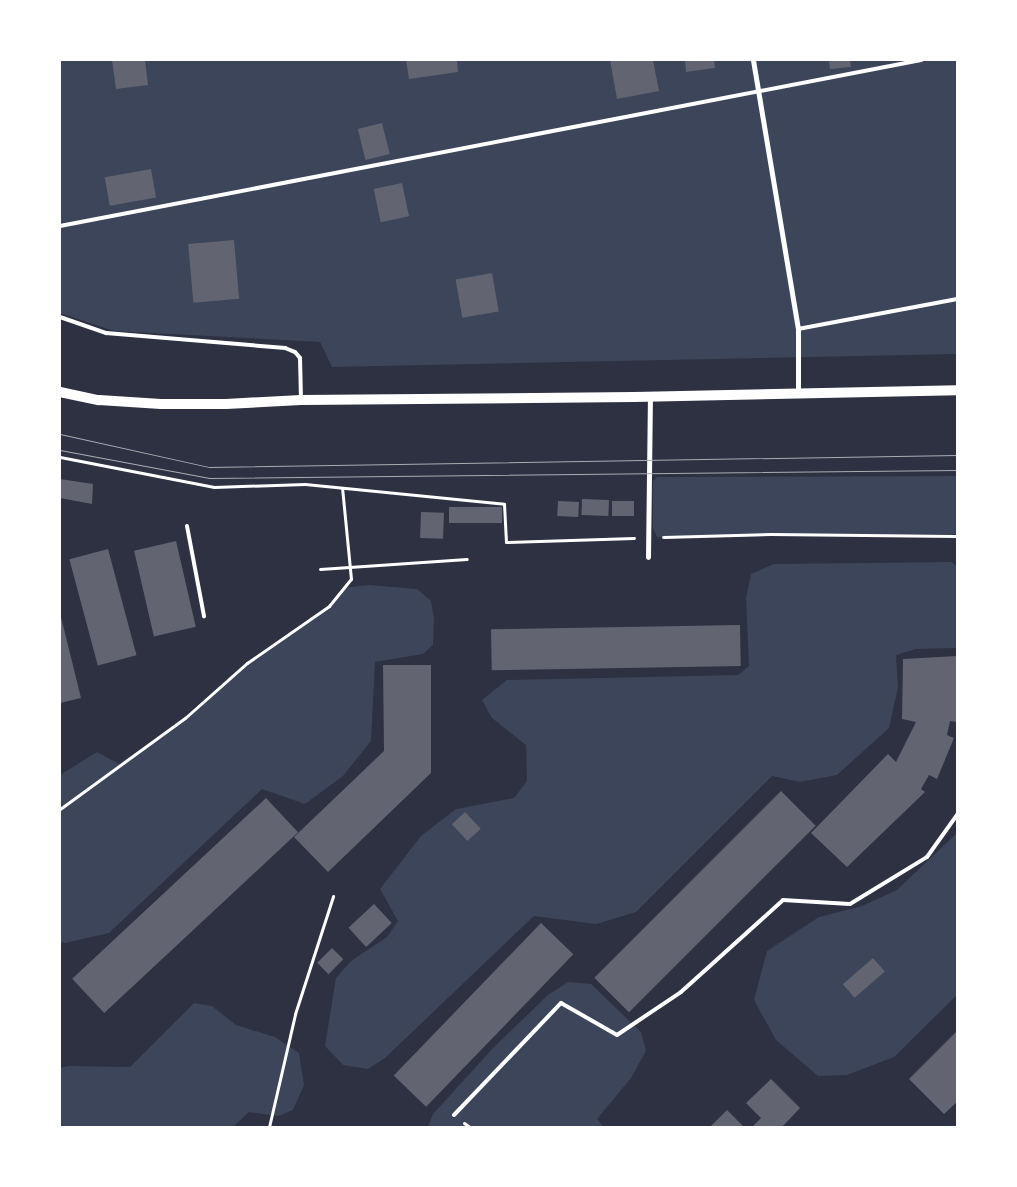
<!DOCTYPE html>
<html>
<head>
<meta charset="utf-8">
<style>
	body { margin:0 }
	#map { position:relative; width:1017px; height:1187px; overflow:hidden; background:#2d3142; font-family:"Times New Roman",serif }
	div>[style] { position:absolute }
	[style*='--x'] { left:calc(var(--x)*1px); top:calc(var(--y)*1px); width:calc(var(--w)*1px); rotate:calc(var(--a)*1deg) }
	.green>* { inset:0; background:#3c4559 }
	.building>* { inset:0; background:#626471; transform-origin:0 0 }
	.path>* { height:3px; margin:-1.5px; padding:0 1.5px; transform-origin:1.5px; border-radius:1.5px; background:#fff }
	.service>* { height:4px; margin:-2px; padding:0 2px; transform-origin:2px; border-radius:2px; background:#fff }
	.minor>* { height:5px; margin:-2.5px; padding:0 2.5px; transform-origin:2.5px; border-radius:2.5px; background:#fff }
	.secondary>* { height:10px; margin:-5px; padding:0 5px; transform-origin:5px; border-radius:5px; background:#fff }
	.tram>* { height:1px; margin:-0.5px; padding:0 0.5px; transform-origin:0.5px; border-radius:0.5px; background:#abadb3 }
	span { translate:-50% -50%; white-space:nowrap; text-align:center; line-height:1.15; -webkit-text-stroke:5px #fff; paint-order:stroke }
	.frame { position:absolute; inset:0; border:61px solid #fff; pointer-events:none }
</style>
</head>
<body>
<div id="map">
	<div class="green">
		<div style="clip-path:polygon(60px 60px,957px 60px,957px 354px,332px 367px,320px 342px,114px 331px,60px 313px)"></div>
		<div style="clip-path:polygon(957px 476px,957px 534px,657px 537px,653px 528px,653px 481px,657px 477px)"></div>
		<div style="clip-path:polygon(952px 562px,957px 567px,957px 648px,916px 649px,896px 655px,898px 687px,889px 728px,837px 775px,800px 782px,772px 776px,636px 912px,596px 924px,534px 916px,385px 1058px,368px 1069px,343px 1065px,325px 1046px,336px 978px,351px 961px,387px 937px,398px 921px,380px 889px,421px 836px,456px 809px,514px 798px,527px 781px,526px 745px,492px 718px,482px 700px,507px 680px,738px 675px,749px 666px,746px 598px,751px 574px,774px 564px)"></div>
		<div style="clip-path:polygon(369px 585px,417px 589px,431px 601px,434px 619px,433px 645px,423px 654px,375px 662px,371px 741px,343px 776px,305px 804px,262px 789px,109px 933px,65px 943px,60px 942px,60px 775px,97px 752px,119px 764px,185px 718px,247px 663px,329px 606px,343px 588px)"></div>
		<div style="clip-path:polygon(957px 833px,957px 995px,894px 1057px,847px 1075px,818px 1076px,776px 1040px,754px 1000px,767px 951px,819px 917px,862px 906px,897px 890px)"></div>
		<div style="clip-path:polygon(568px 982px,591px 984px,641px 1032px,646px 1051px,631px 1078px,597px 1119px,604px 1127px,428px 1127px,433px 1114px,494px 1047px,548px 995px)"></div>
		<div style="clip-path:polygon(194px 1003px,212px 1006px,236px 1025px,275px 1037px,299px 1053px,304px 1085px,293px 1110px,279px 1116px,249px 1112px,233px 1127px,60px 1127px,60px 1068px,68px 1066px,130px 1067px)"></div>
	</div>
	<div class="building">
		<div style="clip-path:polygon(112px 60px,145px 60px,148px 85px,116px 89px)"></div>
		<div style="clip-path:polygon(406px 60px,457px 60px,458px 72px,409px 79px)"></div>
		<div style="clip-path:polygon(610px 60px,653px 60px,659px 91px,617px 99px)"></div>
		<div style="clip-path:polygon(685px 60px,714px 60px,715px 68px,686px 72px)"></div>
		<div style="clip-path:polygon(829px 60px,850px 60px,851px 67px,830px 69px)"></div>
		<div style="left:382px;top:123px;width:32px;height:25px;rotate:76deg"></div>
		<div style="left:151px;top:169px;width:29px;height:47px;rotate:80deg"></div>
		<div style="left:402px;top:183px;width:34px;height:29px;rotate:78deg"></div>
		<div style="left:234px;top:240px;width:59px;height:46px;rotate:85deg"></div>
		<div style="left:492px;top:273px;width:39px;height:37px;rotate:80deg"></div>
		<div style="clip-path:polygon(60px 479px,93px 484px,92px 504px,60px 498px)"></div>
		<div style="left:582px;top:499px;width:27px;height:16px;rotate:2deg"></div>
		<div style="left:558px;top:501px;width:21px;height:15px;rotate:3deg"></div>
		<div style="left:612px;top:501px;width:22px;height:15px"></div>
		<div style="left:449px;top:507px;width:53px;height:16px"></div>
		<div style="left:421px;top:512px;width:23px;height:26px;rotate:2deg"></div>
		<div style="left:176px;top:541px;width:88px;height:43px;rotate:77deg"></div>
		<div style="left:108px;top:549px;width:110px;height:40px;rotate:75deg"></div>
		<div style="clip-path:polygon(60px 613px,81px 698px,60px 703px)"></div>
		<div style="left:740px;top:625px;width:41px;height:249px;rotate:89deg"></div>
		<div style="clip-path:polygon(957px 656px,956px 722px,950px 721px,947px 735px,954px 738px,937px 779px,929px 775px,921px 789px,925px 792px,847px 867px,811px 833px,888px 754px,896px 762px,916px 722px,902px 719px,903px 659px)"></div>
		<div style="clip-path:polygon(383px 665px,431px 665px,431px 773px,328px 872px,294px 837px,384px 751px)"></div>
		<div style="left:781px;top:791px;width:49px;height:264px;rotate:45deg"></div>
		<div style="left:266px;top:798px;width:47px;height:265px;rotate:47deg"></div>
		<div style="left:465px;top:812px;width:23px;height:18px;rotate:47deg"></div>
		<div style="left:374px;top:904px;width:26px;height:35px;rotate:47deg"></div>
		<div style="left:541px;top:923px;width:45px;height:212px;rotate:44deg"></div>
		<div style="left:332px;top:948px;width:16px;height:21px;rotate:45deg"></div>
		<div style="left:873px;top:958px;width:18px;height:40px;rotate:49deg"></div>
		<div style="clip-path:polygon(957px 1031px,957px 1102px,944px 1114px,909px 1079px)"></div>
		<div style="clip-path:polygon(771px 1079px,800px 1108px,782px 1127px,752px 1127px,761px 1118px,746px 1103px)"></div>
		<div style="clip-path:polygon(727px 1110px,744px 1127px,710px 1127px)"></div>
	</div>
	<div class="path">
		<div style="--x:60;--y:457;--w:157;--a:11"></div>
		<div style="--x:214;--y:487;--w:91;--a:-1.9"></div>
		<div style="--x:305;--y:484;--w:200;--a:5.7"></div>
		<div style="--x:504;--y:504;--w:38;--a:87"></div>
		<div style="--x:506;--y:542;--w:128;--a:-1.8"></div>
		<div style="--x:663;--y:537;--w:107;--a:-1.6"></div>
		<div style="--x:770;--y:534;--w:187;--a:0.6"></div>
		<div style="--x:320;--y:569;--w:147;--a:-3.9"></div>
		<div style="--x:60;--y:809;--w:155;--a:-36.1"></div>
		<div style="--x:185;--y:718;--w:83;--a:-41.6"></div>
		<div style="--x:247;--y:663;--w:100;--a:-34.8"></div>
		<div style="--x:329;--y:606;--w:35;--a:-51"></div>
		<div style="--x:351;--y:579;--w:91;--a:-95.6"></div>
		<div style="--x:464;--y:1123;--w:7;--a:34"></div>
		<div style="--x:269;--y:1127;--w:116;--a:-77"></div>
		<div style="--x:295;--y:1014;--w:124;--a:-72.1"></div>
	</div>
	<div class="service">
		<div style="--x:60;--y:226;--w:877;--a:-10.91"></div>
		<div style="--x:60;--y:317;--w:49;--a:19.2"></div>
		<div style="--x:106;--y:333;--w:180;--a:4.8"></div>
		<div style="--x:285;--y:348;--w:11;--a:22"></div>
		<div style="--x:295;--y:352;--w:8;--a:50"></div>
		<div style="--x:300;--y:358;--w:40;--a:88.6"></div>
		<div style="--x:798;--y:329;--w:162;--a:-10.7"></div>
		<div style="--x:187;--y:526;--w:92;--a:79.3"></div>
		<div style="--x:454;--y:1115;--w:155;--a:-46.3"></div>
		<div style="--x:561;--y:1003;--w:64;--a:29.7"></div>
		<div style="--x:617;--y:1035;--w:77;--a:-33.9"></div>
		<div style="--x:681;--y:992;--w:137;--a:-42"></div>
		<div style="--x:783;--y:900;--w:67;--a:3.4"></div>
		<div style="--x:850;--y:904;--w:90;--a:-31.4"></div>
		<div style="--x:927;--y:857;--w:52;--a:-54.5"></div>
	</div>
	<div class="minor">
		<div style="--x:753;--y:60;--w:273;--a:80.5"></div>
		<div style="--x:798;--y:329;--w:64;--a:90"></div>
		<div style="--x:648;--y:557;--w:160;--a:-89.3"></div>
	</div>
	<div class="secondary">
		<div style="--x:60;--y:392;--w:40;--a:12"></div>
		<div style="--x:99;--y:400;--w:62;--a:3.7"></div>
		<div style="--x:161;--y:404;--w:65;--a:0"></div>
		<div style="--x:226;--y:404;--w:75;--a:-3.1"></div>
		<div style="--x:301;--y:400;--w:333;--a:-0.5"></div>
		<div style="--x:634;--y:397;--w:323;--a:-1.2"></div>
	</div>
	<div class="tram">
		<div style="--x:60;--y:434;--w:153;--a:12.5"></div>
		<div style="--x:209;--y:467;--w:748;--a:-0.92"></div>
		<div style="--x:60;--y:450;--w:152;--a:10.6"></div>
		<div style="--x:209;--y:478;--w:748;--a:-0.61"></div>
	</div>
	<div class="frame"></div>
</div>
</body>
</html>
